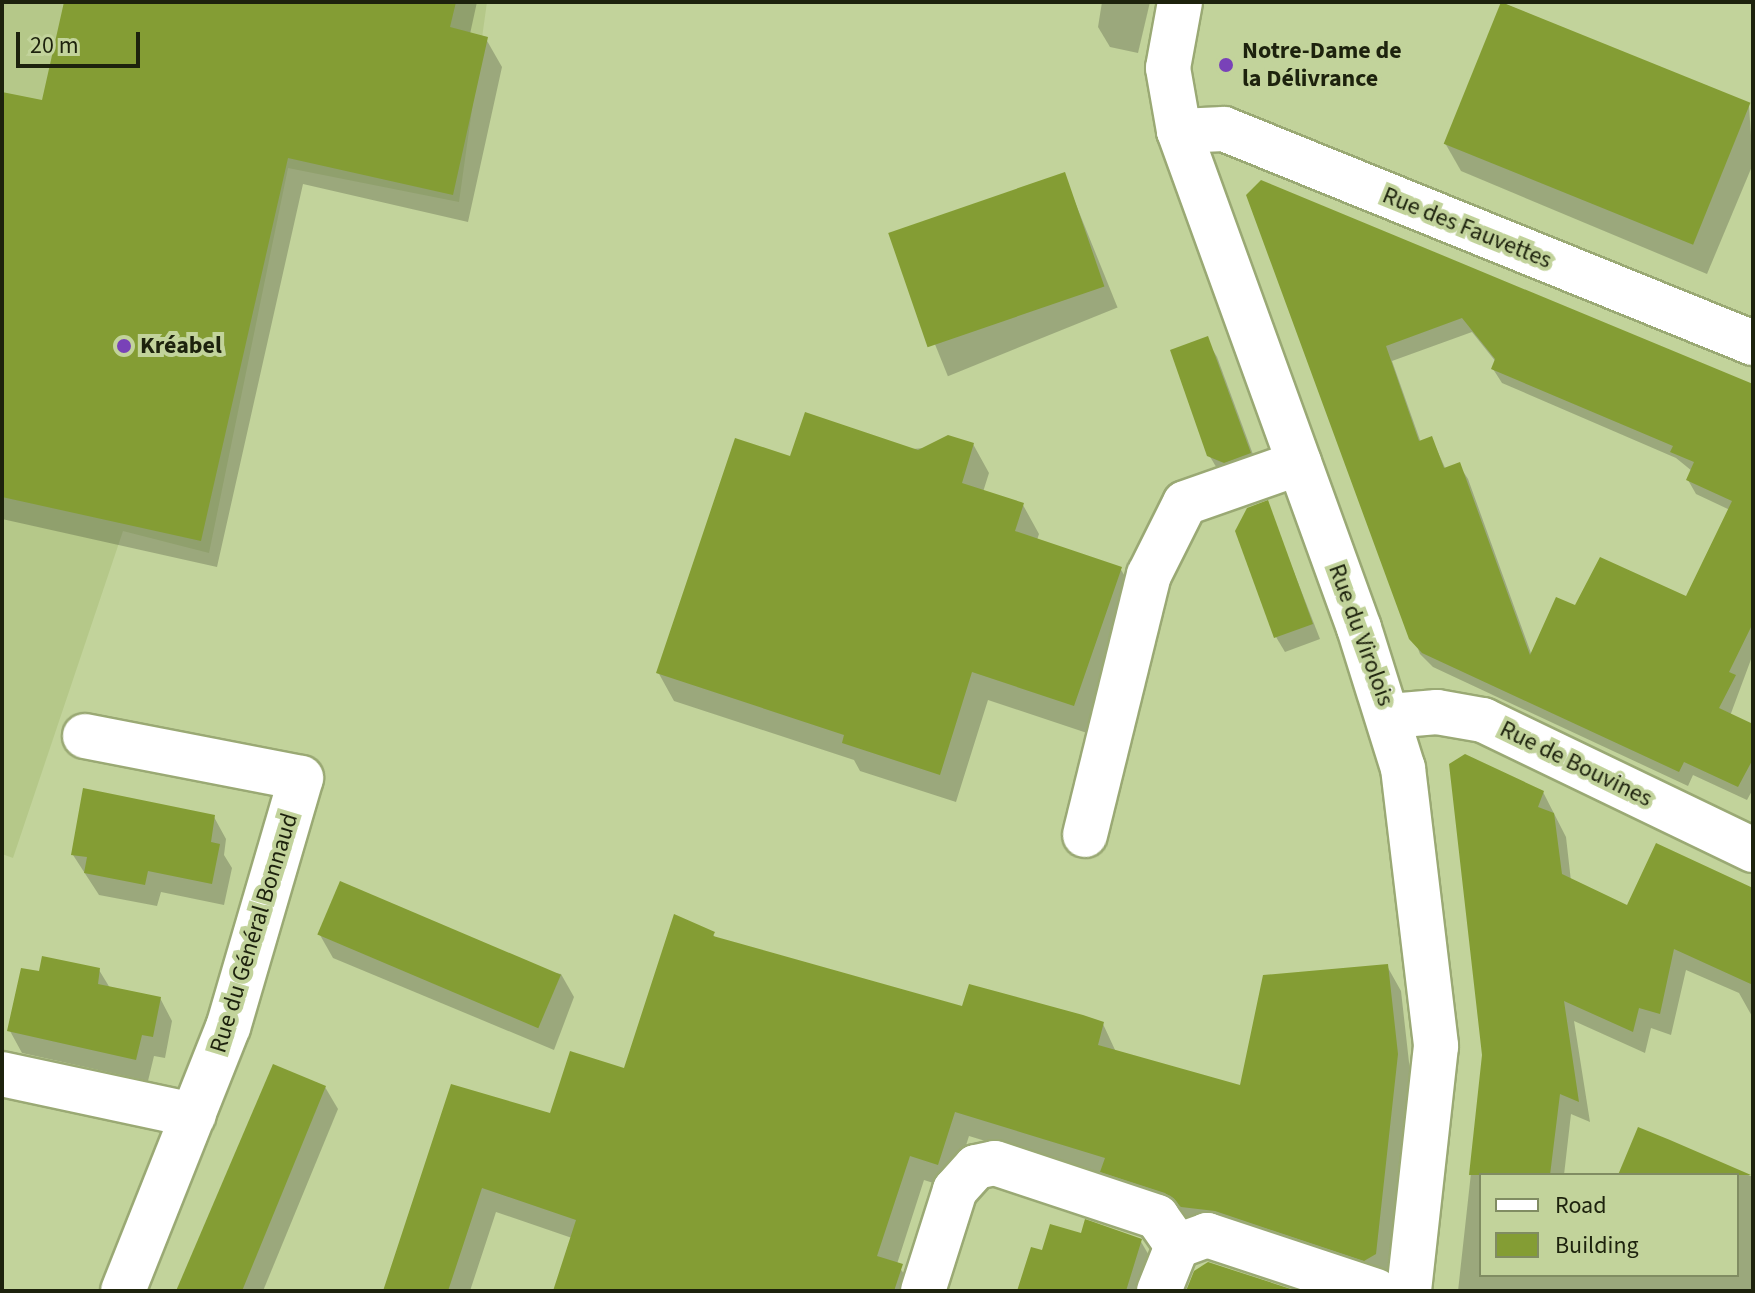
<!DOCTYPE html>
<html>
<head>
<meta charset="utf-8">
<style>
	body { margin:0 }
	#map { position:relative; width:1755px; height:1293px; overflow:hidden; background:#c2d39b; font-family:"Source Sans 3",sans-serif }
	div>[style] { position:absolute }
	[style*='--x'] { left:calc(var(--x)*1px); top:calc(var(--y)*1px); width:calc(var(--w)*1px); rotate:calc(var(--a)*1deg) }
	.built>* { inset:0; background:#b5c889 }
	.shadow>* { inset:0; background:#0003; transform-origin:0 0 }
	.building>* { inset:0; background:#849d34; transform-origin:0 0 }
	.roads { filter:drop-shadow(2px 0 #9aa974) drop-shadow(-2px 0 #9aa974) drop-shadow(0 2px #9aa974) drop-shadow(0 -2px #9aa974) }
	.minor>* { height:44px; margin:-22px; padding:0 22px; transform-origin:22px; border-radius:22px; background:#fff }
	.dots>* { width:22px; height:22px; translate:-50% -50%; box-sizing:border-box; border:4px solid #c2d39b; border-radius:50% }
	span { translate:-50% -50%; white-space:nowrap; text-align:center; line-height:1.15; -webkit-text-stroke:8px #c2d39b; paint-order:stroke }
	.poi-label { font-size:24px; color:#1d220d; font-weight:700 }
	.left { translate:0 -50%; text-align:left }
	.street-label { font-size:24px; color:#1d220d }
	.frame { position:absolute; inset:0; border:4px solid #1d220d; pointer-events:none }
	.legend { position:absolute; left:1479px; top:1173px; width:260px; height:104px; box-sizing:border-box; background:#c2d39b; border:2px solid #808c62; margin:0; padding:10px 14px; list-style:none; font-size:24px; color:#1d220d }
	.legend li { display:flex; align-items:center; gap:16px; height:40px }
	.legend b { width:40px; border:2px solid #808c62 }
	.scale { position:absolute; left:16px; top:32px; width:124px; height:36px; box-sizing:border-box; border:4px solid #1d220d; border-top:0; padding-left:10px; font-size:24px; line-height:28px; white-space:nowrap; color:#1d220d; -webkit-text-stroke:6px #c2d39b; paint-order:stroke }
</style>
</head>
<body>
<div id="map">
	<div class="built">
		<div style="clip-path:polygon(2px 2px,487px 2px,459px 202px,288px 168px,209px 553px,123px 531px,13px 858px,2px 854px)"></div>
	</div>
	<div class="shadow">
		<div style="clip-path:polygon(77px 2px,477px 2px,470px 34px,486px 39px,502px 67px,468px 222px,303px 184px,217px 567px,2px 519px,2px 94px,43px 102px)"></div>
		<div style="clip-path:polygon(1102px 2px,1150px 2px,1138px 53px,1110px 47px,1098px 27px)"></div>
		<div style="clip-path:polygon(1503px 3px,1749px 106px,1753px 164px,1707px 274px,1461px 171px,1445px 143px)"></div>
		<div style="left:1064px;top:175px;width:143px;height:183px;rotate:68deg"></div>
		<div style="clip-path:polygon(evenodd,1249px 195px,1753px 386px,1753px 654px,1730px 716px,1753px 726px,1753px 789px,1747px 800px,1693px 775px,1688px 786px,1433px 667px,1420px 654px,1249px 195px,1472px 332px,1496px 362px,1493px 369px,1502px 383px,1676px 458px,1692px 471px,1688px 480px,1696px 494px,1730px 510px,1687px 598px,1576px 608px,1532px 656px,1468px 479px,1459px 465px,1446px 470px,1432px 439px,1421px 443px,1392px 361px,1472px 332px)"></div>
		<div style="clip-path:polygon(1208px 342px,1217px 357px,1258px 468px,1218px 470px,1209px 455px)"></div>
		<div style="clip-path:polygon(973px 444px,989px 473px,983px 492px,1023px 505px,1039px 534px,1037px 540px,1120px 568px,1137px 597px,1090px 734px,988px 700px,956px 802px,860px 771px,854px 760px,674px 701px,658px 672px,791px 459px)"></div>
		<div style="clip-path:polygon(1267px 503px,1320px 639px,1285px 652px,1276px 637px)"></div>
		<div style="clip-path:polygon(1451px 765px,1543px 792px,1566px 837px,1571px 881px,1628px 908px,1753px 890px,1753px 1018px,1739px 993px,1686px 970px,1671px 1035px,1651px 1028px,1645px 1053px,1574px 1021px,1590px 1122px,1571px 1114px,1564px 1175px,1481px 1175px,1481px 1275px,1737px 1275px,1737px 1175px,1620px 1175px,1639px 1130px,1753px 1177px,1753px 1291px,1458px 1291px,1484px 1055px)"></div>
		<div style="clip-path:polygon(214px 817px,226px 839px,224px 855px,232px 868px,224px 905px,161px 892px,157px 906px,99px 895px,73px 855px)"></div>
		<div style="clip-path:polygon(713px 934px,716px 939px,963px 1009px,1103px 1024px,1116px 1052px,1242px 1088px,1387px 966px,1401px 991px,1411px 1080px,1389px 1279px,1197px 1232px,1106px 1178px,969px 1136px,952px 1189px,924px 1180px,897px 1264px,916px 1291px,555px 1291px,572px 1238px,496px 1212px,470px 1291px,385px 1291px,452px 1086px,551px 1116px,626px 1071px)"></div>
		<div style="clip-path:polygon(320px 935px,561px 974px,574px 997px,554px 1050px,333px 958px)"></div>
		<div style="clip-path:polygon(99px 970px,110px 988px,160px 998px,172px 1021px,165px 1058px,154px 1056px,148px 1081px,22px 1053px,10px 1031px)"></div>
		<div style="clip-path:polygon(325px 1087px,338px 1109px,263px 1291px,186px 1291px)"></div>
		<div style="clip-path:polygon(1082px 1236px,1140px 1240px,1154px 1264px,1146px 1291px,1019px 1291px,1043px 1253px)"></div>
	</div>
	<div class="building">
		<div style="clip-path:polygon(64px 2px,456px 2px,450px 27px,488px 37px,453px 195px,288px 158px,201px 541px,2px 497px,2px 92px,42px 100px)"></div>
		<div style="left:1501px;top:2px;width:269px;height:153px;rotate:22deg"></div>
		<div style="left:1065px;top:172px;width:121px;height:187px;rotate:71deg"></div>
		<div style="clip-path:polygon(evenodd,1261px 180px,1753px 384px,1753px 623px,1729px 672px,1736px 675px,1719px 708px,1753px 724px,1753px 759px,1738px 787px,1684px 762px,1679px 772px,1422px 653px,1409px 639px,1246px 195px,1261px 180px,1462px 318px,1495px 359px,1491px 369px,1673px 446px,1670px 452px,1694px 462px,1686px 480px,1732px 501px,1686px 596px,1600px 557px,1575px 605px,1556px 597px,1530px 655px,1460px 462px,1444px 468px,1432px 436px,1419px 441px,1386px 346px,1462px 318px)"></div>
		<div style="clip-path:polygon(1208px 336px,1251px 453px,1224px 463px,1207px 456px,1170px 350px)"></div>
		<div style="clip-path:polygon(805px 412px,918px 450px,948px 435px,974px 443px,962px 483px,1024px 503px,1015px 531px,1122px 567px,1074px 706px,972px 672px,940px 775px,842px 743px,844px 735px,656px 673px,735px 438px,790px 456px)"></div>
		<div style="clip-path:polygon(1268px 500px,1313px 624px,1274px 638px,1235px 531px,1247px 508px)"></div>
		<div style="clip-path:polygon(1465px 754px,1544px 791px,1538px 807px,1554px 813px,1562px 874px,1627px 905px,1656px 843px,1753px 888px,1753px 985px,1674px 949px,1660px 1014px,1639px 1008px,1633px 1032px,1564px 1001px,1579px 1102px,1560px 1094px,1550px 1175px,1469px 1175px,1482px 1055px,1449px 764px)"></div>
		<div style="clip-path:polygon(83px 788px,215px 815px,211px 842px,220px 844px,212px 884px,148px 871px,145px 885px,84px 873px,87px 857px,71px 855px)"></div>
		<div style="left:340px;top:881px;width:240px;height:58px;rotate:23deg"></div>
		<div style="clip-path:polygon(674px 914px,715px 932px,713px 936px,962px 1006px,969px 984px,1083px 1015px,1104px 1022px,1098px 1045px,1240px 1085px,1263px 975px,1388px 964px,1398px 1054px,1376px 1254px,1364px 1261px,1215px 1211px,1181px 1207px,1165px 1193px,1100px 1172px,1105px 1158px,955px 1112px,938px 1165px,910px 1156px,877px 1256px,903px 1264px,894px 1291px,553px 1291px,576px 1220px,482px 1188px,448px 1291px,383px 1291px,451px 1084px,550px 1113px,570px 1051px,624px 1068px)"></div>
		<div style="clip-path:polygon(42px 956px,100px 968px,98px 984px,161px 997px,153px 1037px,142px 1035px,136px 1060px,7px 1031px,21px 968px,39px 971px)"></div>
		<div style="clip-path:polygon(273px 1064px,326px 1086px,242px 1291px,176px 1291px)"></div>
		<div style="clip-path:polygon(1638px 1127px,1670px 1140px,1751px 1175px,1618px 1175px)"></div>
		<div style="clip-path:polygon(1085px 1219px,1142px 1239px,1126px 1291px,1017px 1291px,1031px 1247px,1042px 1250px,1050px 1224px,1081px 1233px)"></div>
		<div style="clip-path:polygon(1208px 1262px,1297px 1291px,1186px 1291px,1194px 1271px)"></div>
	</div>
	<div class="roads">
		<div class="minor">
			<div style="--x:1180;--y:2;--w:67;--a:100.3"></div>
			<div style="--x:1168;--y:68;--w:64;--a:80.1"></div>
			<div style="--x:1179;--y:131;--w:529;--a:70.09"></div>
			<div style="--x:1359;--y:628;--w:147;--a:72.6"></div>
			<div style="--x:1403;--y:768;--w:280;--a:83.2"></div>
			<div style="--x:1436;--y:1046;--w:246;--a:96.3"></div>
			<div style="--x:1179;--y:131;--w:45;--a:-2.5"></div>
			<div style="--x:1224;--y:129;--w:571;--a:22.03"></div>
			<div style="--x:1390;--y:716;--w:47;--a:-4.9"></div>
			<div style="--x:1437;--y:712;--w:47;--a:9.9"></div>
			<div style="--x:1483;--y:720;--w:300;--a:25.7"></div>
			<div style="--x:85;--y:736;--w:220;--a:11"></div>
			<div style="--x:301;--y:778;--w:259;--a:106.3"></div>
			<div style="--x:228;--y:1027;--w:284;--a:111.7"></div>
			<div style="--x:1085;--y:835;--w:268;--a:-76.2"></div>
			<div style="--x:1149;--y:575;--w:80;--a:-63.4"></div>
			<div style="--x:1185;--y:503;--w:121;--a:-19.3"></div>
			<div style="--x:2;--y:1074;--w:196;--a:12.1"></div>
			<div style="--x:923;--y:1291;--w:106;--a:-72.4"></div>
			<div style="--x:955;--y:1190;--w:31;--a:-48"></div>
			<div style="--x:976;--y:1167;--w:19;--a:-12"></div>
			<div style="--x:995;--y:1163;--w:171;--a:18.4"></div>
			<div style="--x:1157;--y:1217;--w:35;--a:55"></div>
			<div style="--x:1159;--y:1291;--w:48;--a:-68.2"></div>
			<div style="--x:1177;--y:1246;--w:32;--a:-20"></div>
			<div style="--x:1207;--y:1235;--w:178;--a:18.3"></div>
		</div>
	</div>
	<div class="dots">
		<div style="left:1226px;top:65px;background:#7942b8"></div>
		<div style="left:124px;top:346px;background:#7942b8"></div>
	</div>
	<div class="poi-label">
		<span class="left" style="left:1242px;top:65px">Notre-Dame de<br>la Délivrance</span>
		<span class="left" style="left:140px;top:346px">Kréabel</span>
	</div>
	<div class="street-label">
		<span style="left:1467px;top:228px;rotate:22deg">Rue des Fauvettes</span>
		<span style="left:1361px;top:635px;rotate:70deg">Rue du Virolois</span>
		<span style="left:1576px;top:764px;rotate:26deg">Rue de Bouvines</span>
		<span style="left:254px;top:933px;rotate:-73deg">Rue du Général Bonnaud</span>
	</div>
	<div class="frame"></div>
	<ul class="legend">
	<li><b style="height:10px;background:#fff"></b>Road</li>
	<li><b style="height:22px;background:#849d34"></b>Building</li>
	</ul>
	<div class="scale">20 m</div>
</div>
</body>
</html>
